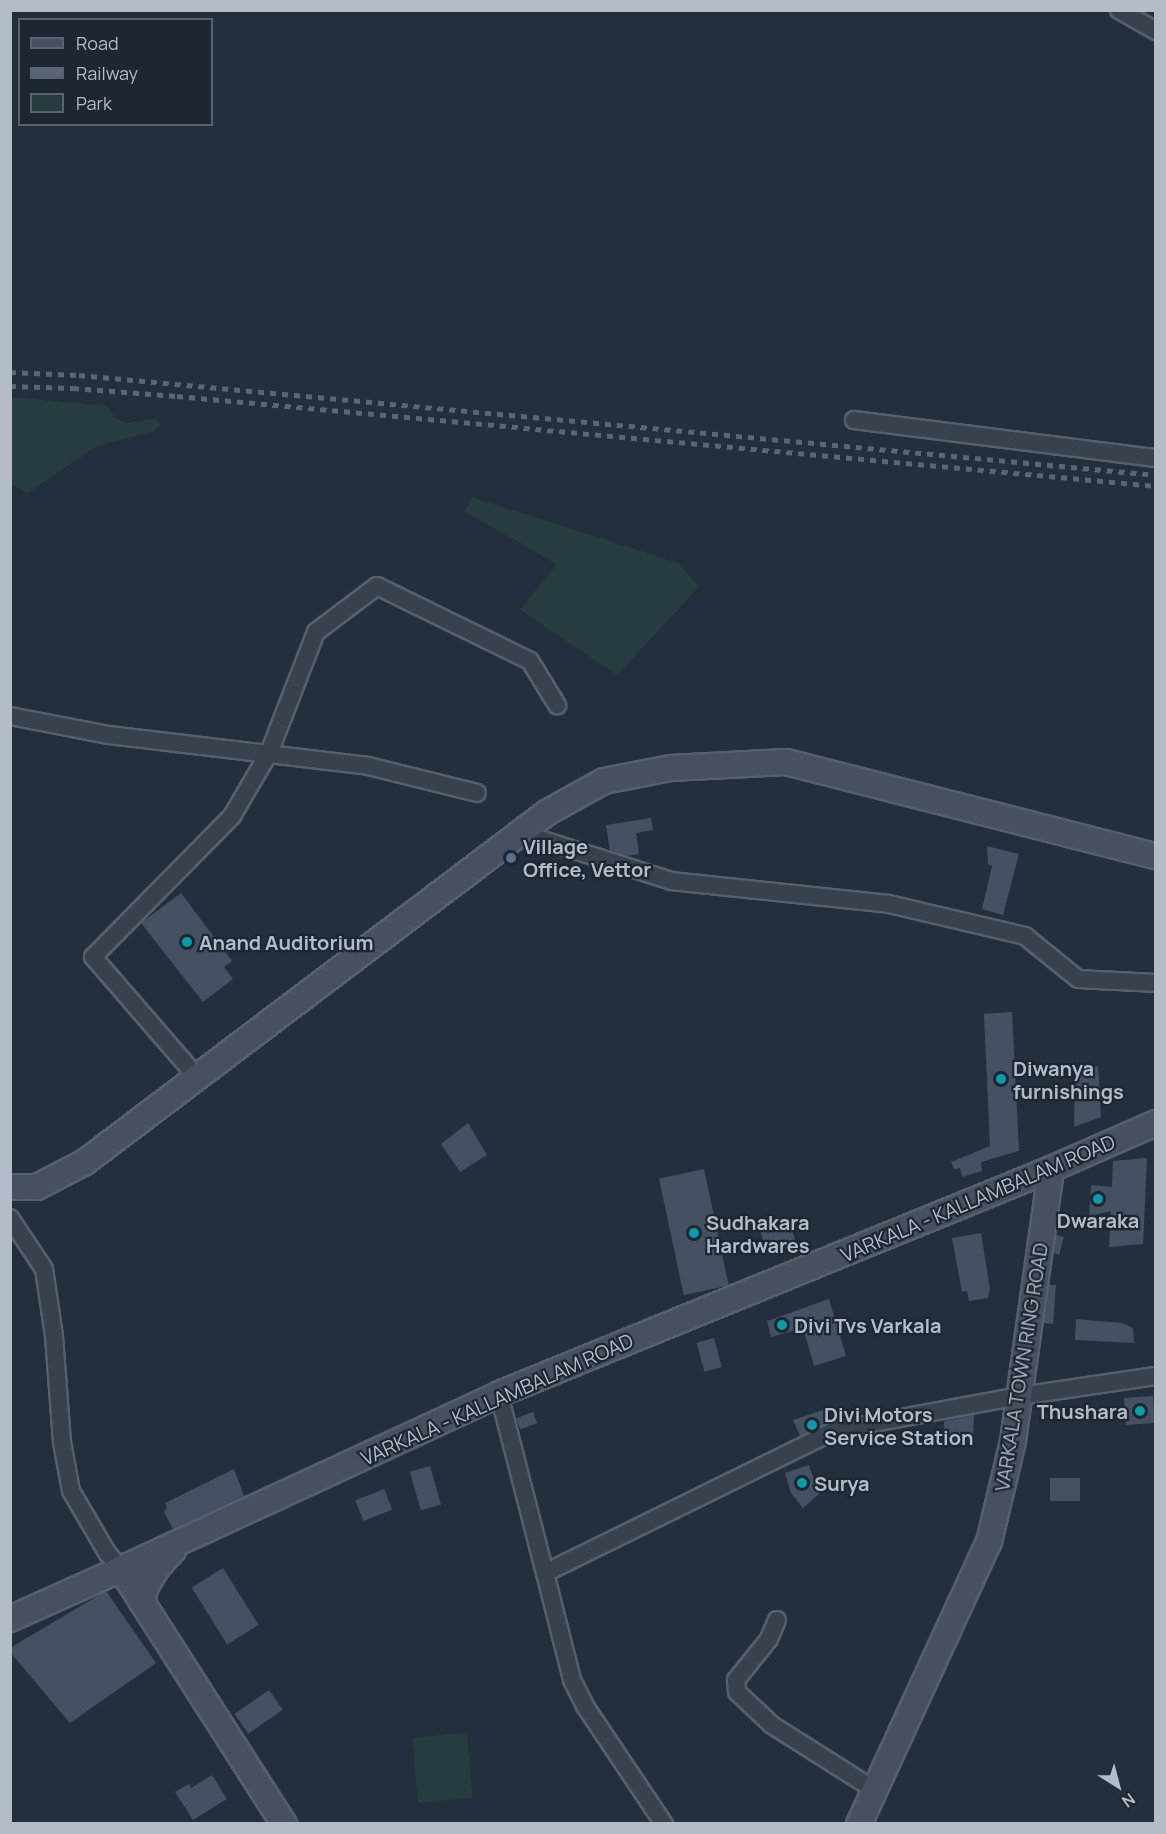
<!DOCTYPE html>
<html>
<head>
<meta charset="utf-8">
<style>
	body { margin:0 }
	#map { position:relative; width:1166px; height:1834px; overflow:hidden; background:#242f3e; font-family:Manrope,sans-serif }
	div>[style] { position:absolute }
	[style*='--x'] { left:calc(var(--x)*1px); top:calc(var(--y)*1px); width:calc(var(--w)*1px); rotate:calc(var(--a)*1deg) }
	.green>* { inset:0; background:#263c3f; transform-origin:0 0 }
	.building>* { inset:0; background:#455162; transform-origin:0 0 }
	.roads { filter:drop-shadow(2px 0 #565f6c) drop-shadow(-2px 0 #565f6c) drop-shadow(0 2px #565f6c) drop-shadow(0 -2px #565f6c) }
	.minor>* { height:16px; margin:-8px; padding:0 8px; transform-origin:8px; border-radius:8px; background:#38414e }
	.secondary>* { height:24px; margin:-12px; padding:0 12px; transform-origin:12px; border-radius:12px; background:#465061 }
	.rail>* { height:4.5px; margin-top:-2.25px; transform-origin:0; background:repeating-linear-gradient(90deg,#5a6575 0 6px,transparent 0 12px) }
	.dots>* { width:16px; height:16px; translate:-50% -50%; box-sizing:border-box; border:3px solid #1d2633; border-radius:50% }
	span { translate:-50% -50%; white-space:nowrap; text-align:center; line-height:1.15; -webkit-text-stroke:4.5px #1d2633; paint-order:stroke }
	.poi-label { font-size:20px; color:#b4bcc9; font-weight:700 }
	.left { translate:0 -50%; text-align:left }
	.right { translate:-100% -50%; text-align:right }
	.street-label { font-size:20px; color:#b4bcc9 }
	.frame { position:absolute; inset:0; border:12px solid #b4bcc9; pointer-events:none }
	.legend { position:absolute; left:18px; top:18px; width:195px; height:108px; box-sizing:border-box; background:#1d2633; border:2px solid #59626f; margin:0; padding:8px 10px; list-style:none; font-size:18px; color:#b4bcc9 }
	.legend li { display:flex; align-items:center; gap:12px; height:30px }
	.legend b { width:30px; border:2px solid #59626f }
	.north { position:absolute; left:1088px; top:1756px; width:60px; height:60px; -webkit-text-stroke:4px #1d2633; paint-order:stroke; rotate:144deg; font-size:16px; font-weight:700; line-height:24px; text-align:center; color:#b4bcc9 }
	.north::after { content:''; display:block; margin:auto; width:21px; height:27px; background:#b4bcc9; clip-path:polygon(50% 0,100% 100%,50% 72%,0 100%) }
</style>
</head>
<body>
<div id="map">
	<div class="green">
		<div style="clip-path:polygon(11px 397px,107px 406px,115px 418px,127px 423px,156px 418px,160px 425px,154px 431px,95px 447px,28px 493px,11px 484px)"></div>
		<div style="clip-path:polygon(472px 497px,678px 563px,699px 587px,617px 675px,520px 610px,557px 564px,465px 512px)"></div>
		<div style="left:467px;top:1733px;width:65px;height:55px;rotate:85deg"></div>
	</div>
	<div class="building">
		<div style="clip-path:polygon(651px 818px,653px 830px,636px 833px,639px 854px,627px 856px,610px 851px,606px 825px)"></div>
		<div style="clip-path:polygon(987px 846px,1019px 854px,1003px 915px,982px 909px,992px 866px,988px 864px)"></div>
		<div style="clip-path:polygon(181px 893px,232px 961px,224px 967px,233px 979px,203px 1002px,141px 923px)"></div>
		<div style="clip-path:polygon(1012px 1012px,1019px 1151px,981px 1162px,982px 1171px,962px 1177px,960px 1168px,954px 1169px,951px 1162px,990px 1146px,984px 1014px)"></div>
		<div style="clip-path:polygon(1098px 1066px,1101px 1117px,1074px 1127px,1075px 1075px)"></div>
		<div style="clip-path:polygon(468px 1123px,487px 1155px,460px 1172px,441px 1144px)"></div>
		<div style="clip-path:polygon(1147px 1158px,1143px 1244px,1109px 1247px,1111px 1211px,1089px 1216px,1091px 1185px,1112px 1187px,1113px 1161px)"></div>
		<div style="left:704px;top:1169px;width:119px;height:46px;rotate:78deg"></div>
		<div style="left:789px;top:1217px;width:30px;height:31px;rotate:76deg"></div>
		<div style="clip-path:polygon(981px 1233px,990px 1289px,988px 1298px,969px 1301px,967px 1291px,962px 1292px,952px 1238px)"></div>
		<div style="left:1056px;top:1235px;width:8px;height:18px;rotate:14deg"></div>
		<div style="clip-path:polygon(1049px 1285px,1056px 1285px,1053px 1324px,1044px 1323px)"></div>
		<div style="clip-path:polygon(829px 1299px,846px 1356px,814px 1366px,803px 1328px,771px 1337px,767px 1321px)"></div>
		<div style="clip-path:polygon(1076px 1319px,1122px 1323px,1133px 1328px,1134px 1343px,1075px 1340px)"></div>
		<div style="left:714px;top:1338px;width:30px;height:18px;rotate:75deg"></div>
		<div style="left:1153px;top:1396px;width:27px;height:29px;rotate:86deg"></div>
		<div style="clip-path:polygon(823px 1410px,828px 1422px,800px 1436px,793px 1420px)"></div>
		<div style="left:533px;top:1412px;width:12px;height:18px;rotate:70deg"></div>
		<div style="clip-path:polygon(974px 1415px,973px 1440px,944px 1442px,944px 1421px)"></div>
		<div style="clip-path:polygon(809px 1465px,819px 1494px,803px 1508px,791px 1493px,785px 1473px)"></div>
		<div style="left:430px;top:1466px;width:40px;height:21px;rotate:74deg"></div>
		<div style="clip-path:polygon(234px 1469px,244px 1496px,173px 1529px,164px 1512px,167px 1507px,165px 1503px)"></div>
		<div style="left:1050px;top:1478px;width:30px;height:23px"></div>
		<div style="left:384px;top:1489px;width:22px;height:31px;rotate:68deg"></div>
		<div style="left:223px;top:1568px;width:67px;height:37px;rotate:58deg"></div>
		<div style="clip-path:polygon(106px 1591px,156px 1663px,70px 1723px,10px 1652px,10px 1648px)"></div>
		<div style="left:269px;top:1690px;width:24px;height:42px;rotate:55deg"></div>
		<div style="clip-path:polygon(212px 1775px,227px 1799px,193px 1820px,175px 1792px,189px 1784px,191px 1788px)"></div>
	</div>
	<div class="roads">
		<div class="minor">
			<div style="--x:1119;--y:10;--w:43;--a:29.6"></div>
			<div style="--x:854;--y:420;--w:304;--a:7.2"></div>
			<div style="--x:10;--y:716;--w:101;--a:10.9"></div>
			<div style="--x:109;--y:735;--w:261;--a:6.8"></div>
			<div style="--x:368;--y:766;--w:112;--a:13.9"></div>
			<div style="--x:521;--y:833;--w:157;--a:17.7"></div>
			<div style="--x:671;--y:881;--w:219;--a:6"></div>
			<div style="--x:889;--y:904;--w:140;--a:13.2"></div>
			<div style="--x:1025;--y:936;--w:68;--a:39.1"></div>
			<div style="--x:1078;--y:979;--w:78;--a:2.9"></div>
			<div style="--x:197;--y:1077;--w:159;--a:-130.9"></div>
			<div style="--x:93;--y:957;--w:198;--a:-45.4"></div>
			<div style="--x:232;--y:816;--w:73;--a:-59.6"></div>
			<div style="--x:269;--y:753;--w:130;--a:-68.8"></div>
			<div style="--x:316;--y:632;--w:76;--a:-37"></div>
			<div style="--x:377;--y:586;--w:170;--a:26.1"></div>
			<div style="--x:530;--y:661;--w:52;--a:58.5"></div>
			<div style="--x:10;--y:1218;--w:61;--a:56.3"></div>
			<div style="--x:44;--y:1269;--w:68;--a:81.5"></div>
			<div style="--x:54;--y:1336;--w:106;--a:85.7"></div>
			<div style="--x:62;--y:1442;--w:50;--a:79.6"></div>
			<div style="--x:71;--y:1491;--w:73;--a:59.6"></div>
			<div style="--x:108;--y:1554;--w:20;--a:49"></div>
			<div style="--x:499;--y:1394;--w:185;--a:75.6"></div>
			<div style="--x:545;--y:1573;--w:324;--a:-26.2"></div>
			<div style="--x:836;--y:1430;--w:187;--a:-10.5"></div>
			<div style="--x:1020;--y:1396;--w:137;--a:-8.4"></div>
			<div style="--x:545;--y:1573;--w:110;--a:75.8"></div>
			<div style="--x:572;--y:1680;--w:29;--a:63"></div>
			<div style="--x:585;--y:1706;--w:142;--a:56.2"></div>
			<div style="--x:777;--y:1620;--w:21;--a:113"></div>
			<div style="--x:769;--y:1639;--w:53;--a:128.8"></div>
			<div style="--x:736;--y:1680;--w:12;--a:85"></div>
			<div style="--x:737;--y:1692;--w:48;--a:43.3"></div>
			<div style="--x:772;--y:1725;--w:122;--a:32.3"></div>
		</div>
		<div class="secondary">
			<div style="--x:10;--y:1187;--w:27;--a:0"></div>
			<div style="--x:37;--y:1187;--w:54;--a:-27.5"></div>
			<div style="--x:85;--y:1162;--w:580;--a:-37.09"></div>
			<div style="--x:548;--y:812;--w:64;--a:-29"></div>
			<div style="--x:604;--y:781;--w:68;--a:-11"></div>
			<div style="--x:671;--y:768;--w:115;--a:-3"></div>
			<div style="--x:786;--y:762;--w:382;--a:14.3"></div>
			<div style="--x:142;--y:1602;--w:16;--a:-76"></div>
			<div style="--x:146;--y:1586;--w:21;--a:-59"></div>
			<div style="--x:157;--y:1568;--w:25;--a:-48"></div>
			<div style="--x:10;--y:1619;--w:122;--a:-24.2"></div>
			<div style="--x:284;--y:1824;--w:303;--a:-122.6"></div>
			<div style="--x:121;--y:1569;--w:417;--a:-24.8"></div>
			<div style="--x:499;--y:1394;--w:596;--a:-22.18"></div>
			<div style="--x:1051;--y:1169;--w:115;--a:-23.7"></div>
			<div style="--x:859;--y:1824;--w:311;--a:-65.3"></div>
			<div style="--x:989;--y:1542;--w:104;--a:-76.6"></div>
			<div style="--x:1013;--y:1441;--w:275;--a:-82"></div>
		</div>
	</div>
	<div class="rail">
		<div style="--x:10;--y:372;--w:69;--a:2.5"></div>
		<div style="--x:79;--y:375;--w:1082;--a:5.3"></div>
		<div style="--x:10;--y:386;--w:63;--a:1.8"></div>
		<div style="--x:73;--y:388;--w:104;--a:4.4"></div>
		<div style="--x:177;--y:396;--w:983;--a:5.25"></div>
	</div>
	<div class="dots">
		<div style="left:511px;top:858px;background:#5c6f8a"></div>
		<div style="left:187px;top:942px;background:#0f9aa8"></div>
		<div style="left:1001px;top:1079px;background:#0f9aa8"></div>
		<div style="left:1098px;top:1199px;background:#0f9aa8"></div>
		<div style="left:694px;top:1233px;background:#0f9aa8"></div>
		<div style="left:782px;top:1325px;background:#0f9aa8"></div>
		<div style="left:1140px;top:1411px;background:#0f9aa8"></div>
		<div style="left:812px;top:1425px;background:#0f9aa8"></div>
		<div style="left:802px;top:1483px;background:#0f9aa8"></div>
	</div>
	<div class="poi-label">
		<span class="left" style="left:523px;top:858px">Village<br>Office, Vettor</span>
		<span class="left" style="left:199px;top:942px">Anand Auditorium</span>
		<span class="left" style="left:1013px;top:1080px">Diwanya<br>furnishings</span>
		<span style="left:1098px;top:1220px">Dwaraka</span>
		<span class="left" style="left:706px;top:1234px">Sudhakara<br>Hardwares</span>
		<span class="left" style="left:794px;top:1325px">Divi Tvs Varkala</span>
		<span class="right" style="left:1128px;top:1411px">Thushara</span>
		<span class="left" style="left:824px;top:1426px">Divi Motors<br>Service Station</span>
		<span class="left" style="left:814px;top:1483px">Surya</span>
	</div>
	<div class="street-label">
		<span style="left:978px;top:1198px;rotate:-23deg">VARKALA - KALLAMBALAM ROAD</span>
		<span style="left:1021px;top:1367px;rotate:-81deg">VARKALA TOWN RING ROAD</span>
		<span style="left:497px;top:1399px;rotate:-24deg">VARKALA - KALLAMBALAM ROAD</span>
	</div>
	<div class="frame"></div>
	<ul class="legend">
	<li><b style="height:8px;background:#465061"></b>Road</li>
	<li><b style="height:8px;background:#5a6575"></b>Railway</li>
	<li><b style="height:16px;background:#263c3f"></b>Park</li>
	</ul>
	<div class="north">N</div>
</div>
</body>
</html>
